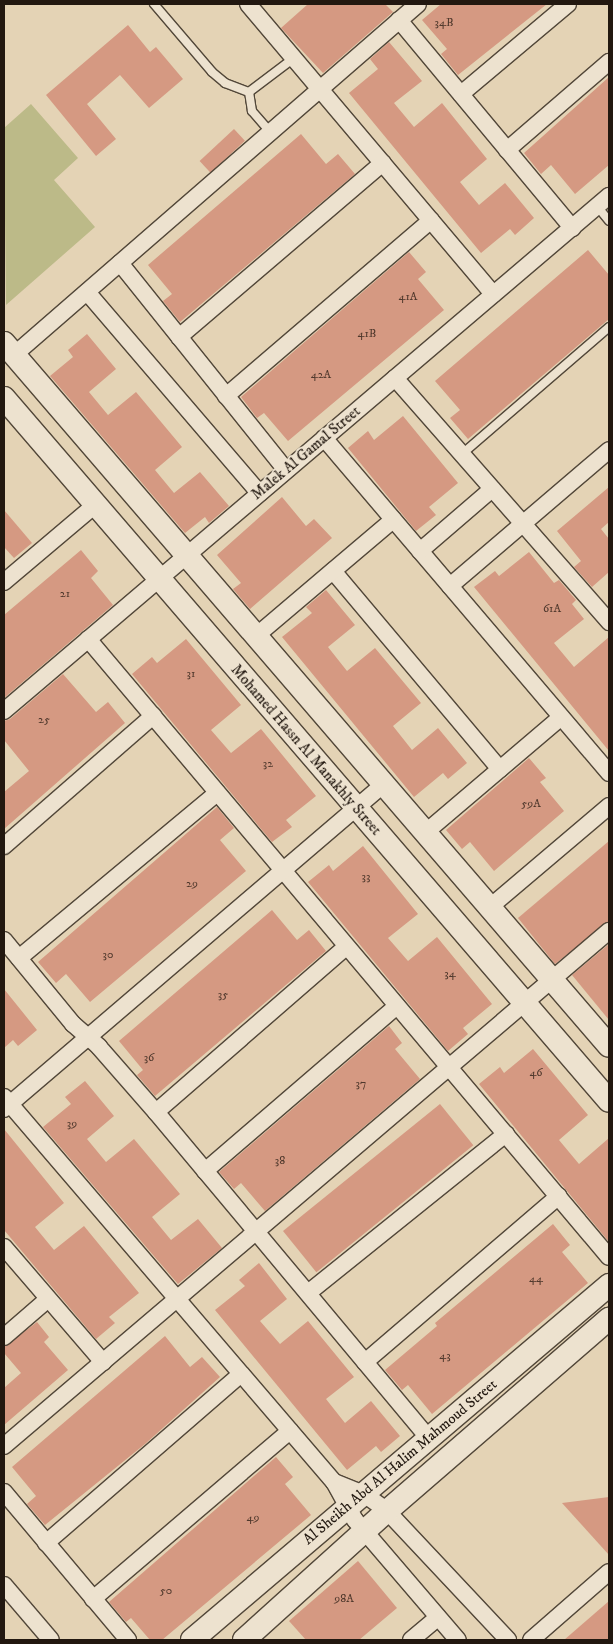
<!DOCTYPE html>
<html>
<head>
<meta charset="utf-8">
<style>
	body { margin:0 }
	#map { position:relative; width:613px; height:1644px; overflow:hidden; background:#e4d3b5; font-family:"IM FELL DW Pica",serif }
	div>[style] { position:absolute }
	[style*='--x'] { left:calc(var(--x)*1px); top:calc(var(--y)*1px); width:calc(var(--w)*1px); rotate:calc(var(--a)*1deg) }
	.green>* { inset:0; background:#bcba88 }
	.building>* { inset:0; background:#d59982; transform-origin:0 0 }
	.roads { filter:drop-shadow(1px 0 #524739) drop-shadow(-1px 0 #524739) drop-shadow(0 1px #524739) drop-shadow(0 -1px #524739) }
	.lane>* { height:8px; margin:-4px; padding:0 4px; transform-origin:4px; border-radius:4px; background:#ede2cf }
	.street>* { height:16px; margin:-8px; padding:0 8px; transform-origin:8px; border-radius:8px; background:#ede2cf }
	.secondary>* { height:22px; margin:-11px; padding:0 11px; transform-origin:11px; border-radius:11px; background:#ede2cf }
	span { translate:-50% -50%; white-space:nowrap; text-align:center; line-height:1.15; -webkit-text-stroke:4px #ede2cf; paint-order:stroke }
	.number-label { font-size:12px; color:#4f382c }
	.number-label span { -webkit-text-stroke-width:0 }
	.street-label { font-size:15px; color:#221810 }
	.frame { position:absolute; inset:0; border:5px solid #221810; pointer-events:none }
</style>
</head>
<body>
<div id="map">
	<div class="green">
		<div style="clip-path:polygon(31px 104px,78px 158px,54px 180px,95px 227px,6px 305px,4px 128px)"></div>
	</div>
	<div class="building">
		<div style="clip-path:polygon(308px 4px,385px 4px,393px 12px,323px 73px,281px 28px)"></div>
		<div style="clip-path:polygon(441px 4px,547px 4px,458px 75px,441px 54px,447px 49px,422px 20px)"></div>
		<div style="clip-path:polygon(128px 25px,150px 52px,156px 47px,183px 79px,149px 108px,120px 75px,87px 104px,116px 139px,96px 156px,46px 95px)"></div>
		<div style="clip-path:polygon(389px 42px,422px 81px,394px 103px,414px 127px,442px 103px,487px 159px,460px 182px,479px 205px,505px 183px,534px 218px,515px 235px,510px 229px,481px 253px,349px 93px,378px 69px,370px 59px)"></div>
		<div style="clip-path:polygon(609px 77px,609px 165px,575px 194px,551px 165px,541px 174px,524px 153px)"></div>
		<div style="left:234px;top:129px;width:16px;height:47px;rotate:47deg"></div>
		<div style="clip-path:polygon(301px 134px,326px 164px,338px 154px,355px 174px,180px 322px,163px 301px,172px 294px,148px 265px)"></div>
		<div style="clip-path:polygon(588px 250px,609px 275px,609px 319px,468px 439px,450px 418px,460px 410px,435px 381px)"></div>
		<div style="clip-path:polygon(409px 252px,426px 272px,418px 279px,444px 310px,288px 441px,264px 413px,257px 418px,241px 397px)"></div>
		<div style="clip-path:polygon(87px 334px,116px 369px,89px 392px,108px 415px,136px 392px,182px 447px,155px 470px,174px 493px,200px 472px,229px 506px,209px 523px,205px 517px,185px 533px,50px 376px,73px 357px,68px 350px)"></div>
		<div style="clip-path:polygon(403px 416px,458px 483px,429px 507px,436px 515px,416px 531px,348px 448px,368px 431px,374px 440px)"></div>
		<div style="clip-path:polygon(609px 487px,609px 522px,601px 529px,609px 539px,609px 572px,592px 587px,574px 567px,581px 561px,557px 531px)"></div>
		<div style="clip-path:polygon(282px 497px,306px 526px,314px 519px,332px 538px,250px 609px,233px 589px,241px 583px,217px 555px)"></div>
		<div style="clip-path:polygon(4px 510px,32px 543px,14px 558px,4px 547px)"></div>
		<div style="clip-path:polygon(81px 550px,98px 571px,91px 578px,113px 605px,4px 698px,4px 615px)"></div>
		<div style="clip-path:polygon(529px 552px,554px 583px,559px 580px,576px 600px,572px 604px,584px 619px,554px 643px,574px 667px,609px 637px,609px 751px,474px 587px,495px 571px,499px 576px)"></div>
		<div style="clip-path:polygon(326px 590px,355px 625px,328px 647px,347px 671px,375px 648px,421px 703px,393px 726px,412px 750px,438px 728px,467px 763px,448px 779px,443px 773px,414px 797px,282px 637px,312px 613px,306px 607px)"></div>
		<div style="clip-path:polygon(186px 639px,241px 705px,211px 730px,231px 753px,261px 729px,316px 796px,286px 820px,292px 827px,272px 842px,132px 674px,152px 657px,157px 663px)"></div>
		<div style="clip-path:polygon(63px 674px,96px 712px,108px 702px,125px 723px,4px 829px,4px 792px,29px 771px,4px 740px,4px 721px,10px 719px)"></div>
		<div style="clip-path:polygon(529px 758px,546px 778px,540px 782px,564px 811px,494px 871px,470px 842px,462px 849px,446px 830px)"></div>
		<div style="clip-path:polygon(217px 807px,234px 828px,220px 840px,246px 871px,90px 1002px,66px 974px,56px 983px,38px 962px)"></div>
		<div style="clip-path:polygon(609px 841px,609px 921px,555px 964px,518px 918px)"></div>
		<div style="clip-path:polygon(363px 846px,418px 914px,388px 938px,408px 961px,437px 937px,492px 1004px,463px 1028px,468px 1034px,448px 1051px,308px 882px,329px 865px,333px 871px)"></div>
		<div style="clip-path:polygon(272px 910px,297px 940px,309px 930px,326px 951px,155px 1096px,137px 1075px,143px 1070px,119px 1041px)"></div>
		<div style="clip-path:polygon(609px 944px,609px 1020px,572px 975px)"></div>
		<div style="clip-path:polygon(4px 989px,37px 1030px,18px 1046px,13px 1040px,4px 1048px)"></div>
		<div style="clip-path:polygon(389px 1026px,402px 1043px,395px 1049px,420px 1079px,265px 1211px,241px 1183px,234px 1189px,219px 1172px)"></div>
		<div style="clip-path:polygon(533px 1049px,588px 1115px,559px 1140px,579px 1164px,609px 1138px,609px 1242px,479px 1084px,500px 1067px,504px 1073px)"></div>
		<div style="clip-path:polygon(85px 1081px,114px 1116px,87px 1139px,106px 1162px,134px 1139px,180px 1194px,152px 1217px,171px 1240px,198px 1219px,222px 1248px,178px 1284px,43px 1127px,71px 1104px,65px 1097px)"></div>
		<div style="left:440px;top:1104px;width:53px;height:202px;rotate:51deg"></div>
		<div style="clip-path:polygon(4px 1129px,64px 1203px,35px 1227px,54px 1250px,84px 1226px,139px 1293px,109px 1317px,115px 1323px,96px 1339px,4px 1230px)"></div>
		<div style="clip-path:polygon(553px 1224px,570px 1245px,562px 1252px,588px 1283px,432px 1414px,408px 1385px,402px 1390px,385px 1370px,437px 1326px,435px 1323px)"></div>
		<div style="clip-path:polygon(259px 1263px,287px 1299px,260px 1321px,280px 1344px,308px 1321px,354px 1377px,326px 1399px,345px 1423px,371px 1401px,400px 1436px,381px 1452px,376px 1446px,347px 1470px,215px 1310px,245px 1286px,239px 1280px)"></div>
		<div style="clip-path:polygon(37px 1322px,49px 1337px,44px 1342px,68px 1370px,4px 1425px,4px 1388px,21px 1373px,4px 1353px,4px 1347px)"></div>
		<div style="clip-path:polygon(165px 1336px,190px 1367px,202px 1357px,220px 1377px,145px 1444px,45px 1525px,27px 1504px,36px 1496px,12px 1467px)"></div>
		<div style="clip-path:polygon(276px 1457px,293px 1477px,285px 1484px,311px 1515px,162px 1640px,150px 1640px,131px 1618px,126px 1622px,109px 1602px)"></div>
		<div style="clip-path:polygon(609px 1497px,609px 1555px,562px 1503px)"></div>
		<div style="clip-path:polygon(358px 1561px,397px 1608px,359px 1640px,306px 1640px,289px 1621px)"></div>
		<div style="clip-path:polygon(609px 1601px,609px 1640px,564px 1640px)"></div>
	</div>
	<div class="roads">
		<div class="lane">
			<div style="--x:154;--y:4;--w:89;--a:49.5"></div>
			<div style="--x:212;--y:72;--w:17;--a:40"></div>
			<div style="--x:225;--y:83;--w:26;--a:21"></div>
			<div style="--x:249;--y:92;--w:56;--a:-37.1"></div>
			<div style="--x:249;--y:92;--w:19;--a:81"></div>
			<div style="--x:252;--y:111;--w:28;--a:49"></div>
			<div style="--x:597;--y:206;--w:19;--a:51"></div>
			<div style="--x:462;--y:454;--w:194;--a:-40.8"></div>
		</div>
		<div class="street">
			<div style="--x:248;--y:4;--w:380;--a:49.8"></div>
			<div style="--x:399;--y:20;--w:271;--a:50.2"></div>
			<div style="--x:461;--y:94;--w:140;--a:-40.1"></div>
			<div style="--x:507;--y:150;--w:135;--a:-40.8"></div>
			<div style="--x:120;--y:263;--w:265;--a:51.3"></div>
			<div style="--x:87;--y:292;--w:265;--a:49.4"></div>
			<div style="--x:179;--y:337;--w:268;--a:-40.5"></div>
			<div style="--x:14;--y:355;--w:535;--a:-40.98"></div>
			<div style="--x:395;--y:378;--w:325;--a:48.7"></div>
			<div style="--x:226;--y:396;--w:270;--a:-40.6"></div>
			<div style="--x:324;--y:438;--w:440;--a:49.6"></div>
			<div style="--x:420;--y:551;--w:95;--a:-40.7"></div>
			<div style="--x:333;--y:571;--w:259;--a:49.9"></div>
			<div style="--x:4;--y:582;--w:119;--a:-40.2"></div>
			<div style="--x:450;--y:586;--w:209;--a:-40.5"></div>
			<div style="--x:256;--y:636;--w:180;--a:-40.3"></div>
			<div style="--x:88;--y:639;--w:808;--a:49.87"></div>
			<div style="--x:4;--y:711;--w:795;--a:-40.41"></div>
			<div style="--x:426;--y:832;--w:177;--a:-40.4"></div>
			<div style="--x:4;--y:846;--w:198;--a:-41.1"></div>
			<div style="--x:490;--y:907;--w:156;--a:-40.3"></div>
			<div style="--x:4;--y:940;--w:109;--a:50.6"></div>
			<div style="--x:73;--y:1024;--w:35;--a:41"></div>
			<div style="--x:99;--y:1047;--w:86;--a:48.8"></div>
			<div style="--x:156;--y:1112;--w:425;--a:50.1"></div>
			<div style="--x:19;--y:958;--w:258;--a:-39.8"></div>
			<div style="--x:4;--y:1097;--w:507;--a:49.4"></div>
			<div style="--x:334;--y:1482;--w:43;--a:61.1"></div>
			<div style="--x:355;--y:1520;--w:158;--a:49.4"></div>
			<div style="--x:4;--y:1109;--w:500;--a:-40.54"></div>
			<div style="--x:156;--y:1112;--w:252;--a:-41"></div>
			<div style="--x:205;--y:1171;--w:253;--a:-40.7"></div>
			<div style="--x:4;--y:1247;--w:152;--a:49.3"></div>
			<div style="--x:308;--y:1293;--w:254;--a:-38.8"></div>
			<div style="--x:4;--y:1337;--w:58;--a:-40.8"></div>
			<div style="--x:365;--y:1362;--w:255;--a:-40.6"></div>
			<div style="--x:4;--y:1446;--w:795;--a:-40.41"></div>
			<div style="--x:334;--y:1482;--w:32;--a:22"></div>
			<div style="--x:364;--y:1494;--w:29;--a:36"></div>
			<div style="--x:387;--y:1511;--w:177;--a:46.8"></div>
			<div style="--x:4;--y:1492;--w:193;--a:50"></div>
			<div style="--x:46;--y:1543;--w:258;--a:-40.9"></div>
			<div style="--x:4;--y:1585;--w:72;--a:49.5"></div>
			<div style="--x:93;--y:1599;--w:259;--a:-40.5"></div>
			<div style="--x:411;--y:1640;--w:35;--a:-40"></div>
			<div style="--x:531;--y:1640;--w:103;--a:-41.1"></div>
		</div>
		<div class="secondary">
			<div style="--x:4;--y:343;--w:927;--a:49.28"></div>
			<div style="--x:4;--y:398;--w:927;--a:49.28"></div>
			<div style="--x:192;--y:1640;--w:548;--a:-40.41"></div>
			<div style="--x:244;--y:1640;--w:193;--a:-42.1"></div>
			<div style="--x:387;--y:1511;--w:294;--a:-40.9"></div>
		</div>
	</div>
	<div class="number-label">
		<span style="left:444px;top:23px">34B</span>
		<span style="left:408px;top:297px">41A</span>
		<span style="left:367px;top:334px">41B</span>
		<span style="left:321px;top:375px">42A</span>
		<span style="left:65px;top:594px">21</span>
		<span style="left:552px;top:609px">61A</span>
		<span style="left:191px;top:674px">31</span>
		<span style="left:44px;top:720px">25</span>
		<span style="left:268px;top:764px">32</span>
		<span style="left:531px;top:804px">59A</span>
		<span style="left:366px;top:877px">33</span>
		<span style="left:192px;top:884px">29</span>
		<span style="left:108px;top:955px">30</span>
		<span style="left:450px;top:974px">34</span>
		<span style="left:223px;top:995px">35</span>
		<span style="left:149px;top:1058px">36</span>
		<span style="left:536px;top:1073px">46</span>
		<span style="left:361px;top:1084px">37</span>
		<span style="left:72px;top:1124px">39</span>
		<span style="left:280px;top:1161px">38</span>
		<span style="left:536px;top:1279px">44</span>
		<span style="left:445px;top:1356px">43</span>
		<span style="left:253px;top:1518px">49</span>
		<span style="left:166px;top:1591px">50</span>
		<span style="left:344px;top:1599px">98A</span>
	</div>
	<div class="street-label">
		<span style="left:306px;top:453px;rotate:-40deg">Malek Al Gamal Street</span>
		<span style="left:306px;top:750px;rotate:49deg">Mohamed Hassn Al Manakhly Street</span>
		<span style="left:400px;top:1462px;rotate:-40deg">Al Sheikh Abd Al Halim Mahmoud Street</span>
	</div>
	<div class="frame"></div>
</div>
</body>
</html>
